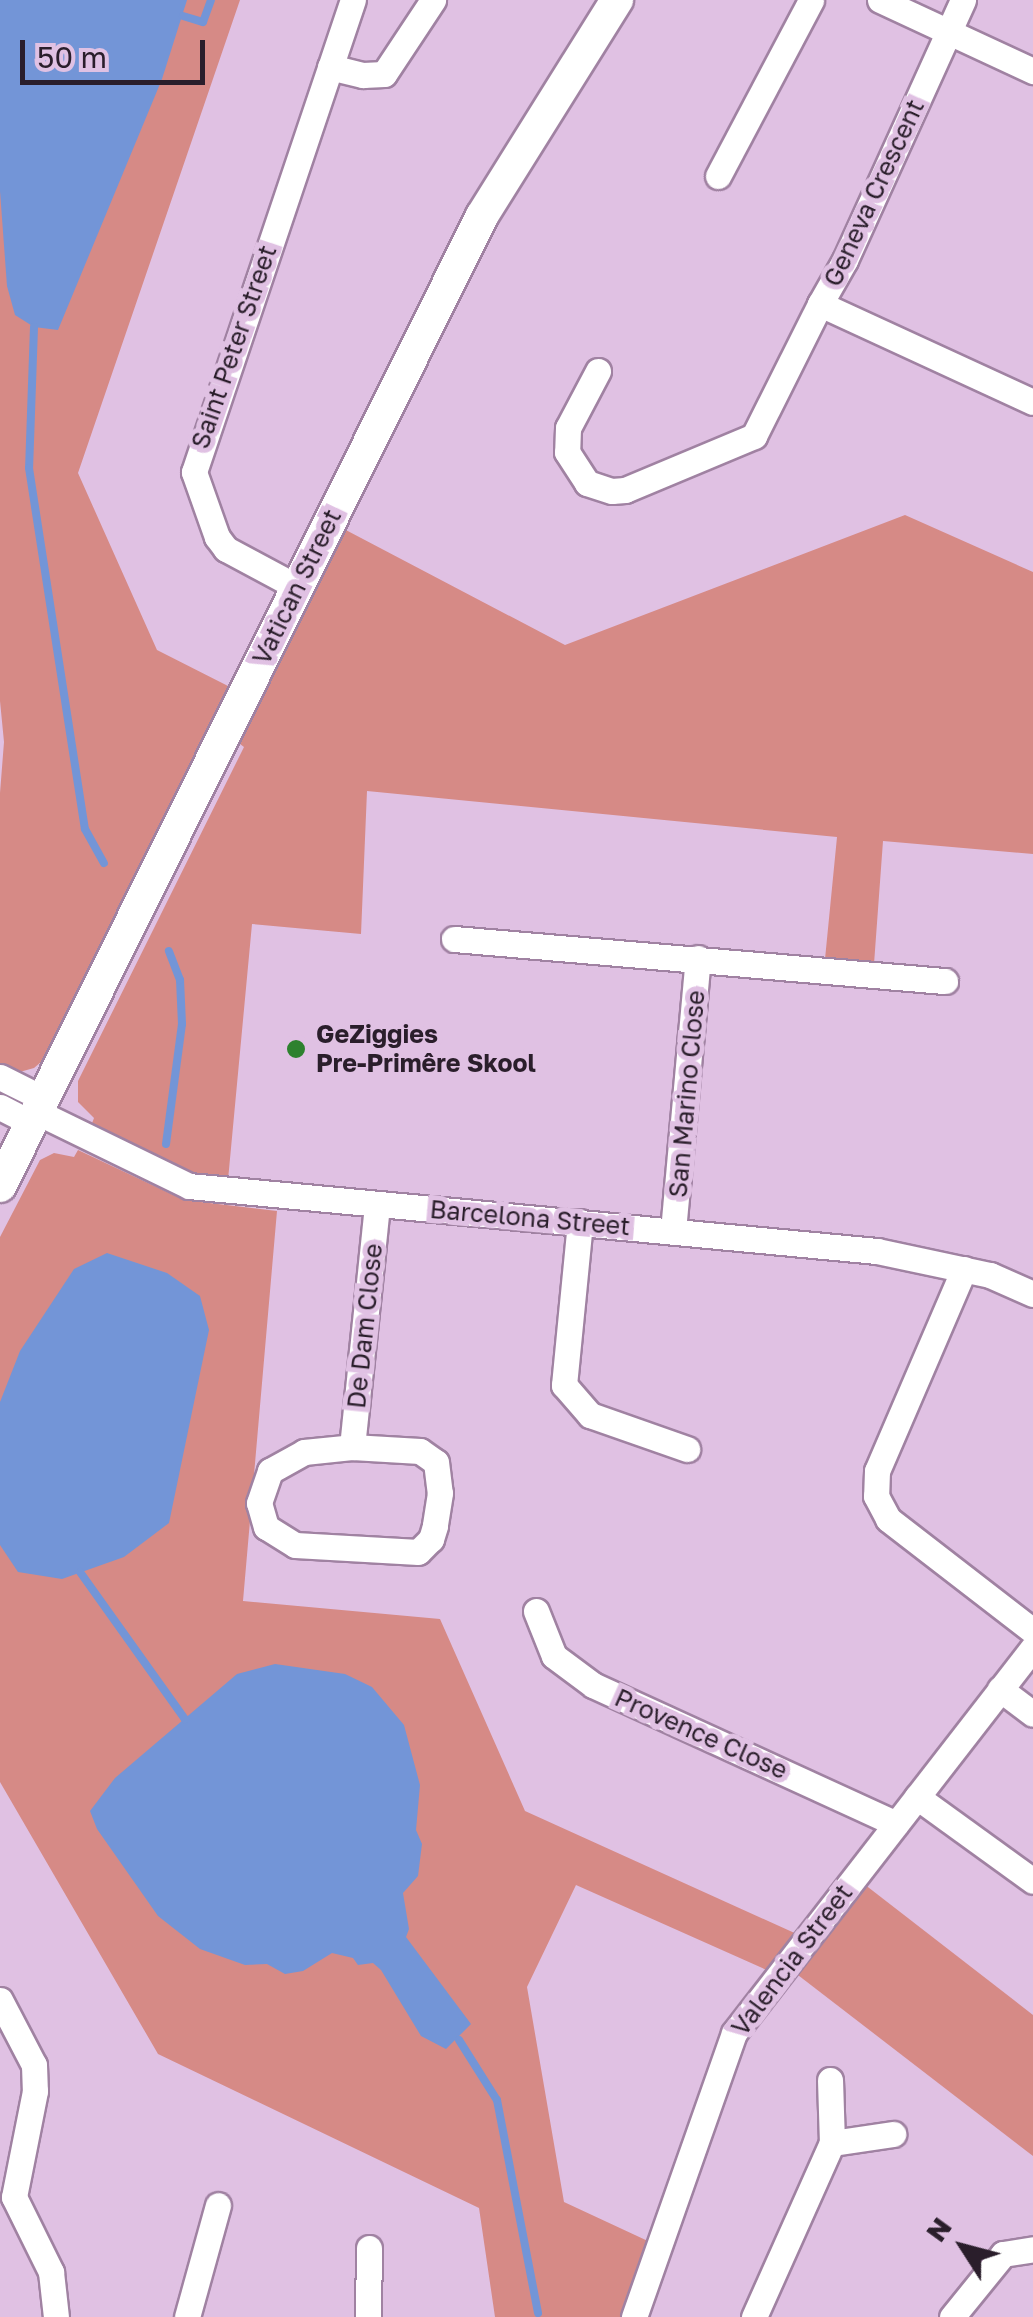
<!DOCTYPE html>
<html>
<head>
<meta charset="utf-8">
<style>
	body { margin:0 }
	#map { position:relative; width:1033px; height:2317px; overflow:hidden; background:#e0c1e3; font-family:"Golos Text",sans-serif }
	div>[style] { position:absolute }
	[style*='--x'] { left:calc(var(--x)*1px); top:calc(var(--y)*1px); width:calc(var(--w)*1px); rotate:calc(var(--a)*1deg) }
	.green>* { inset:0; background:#d68a86 }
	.water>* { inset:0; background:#7395d7 }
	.stream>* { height:8px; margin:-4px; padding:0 4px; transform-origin:4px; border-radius:4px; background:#7395d7 }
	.roads { filter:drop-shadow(2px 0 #a082a2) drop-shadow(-2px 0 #a082a2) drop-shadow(0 2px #a082a2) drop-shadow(0 -2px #a082a2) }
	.minor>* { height:25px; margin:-12.5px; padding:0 12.5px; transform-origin:12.5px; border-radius:12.5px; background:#fff }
	.tertiary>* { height:32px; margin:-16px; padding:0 16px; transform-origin:16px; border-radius:16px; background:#fff }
	.dots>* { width:28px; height:28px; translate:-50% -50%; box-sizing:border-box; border:5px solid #e0c1e3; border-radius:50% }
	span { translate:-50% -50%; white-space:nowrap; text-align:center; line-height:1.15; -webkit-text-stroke:10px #e0c1e3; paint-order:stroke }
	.street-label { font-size:25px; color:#2a1e2b }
	.poi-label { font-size:25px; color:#2a1e2b; font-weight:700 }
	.left { translate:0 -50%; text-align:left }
	.north { position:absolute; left:913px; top:2197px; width:100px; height:100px; -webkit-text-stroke:8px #e0c1e3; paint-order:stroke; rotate:306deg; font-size:28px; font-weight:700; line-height:40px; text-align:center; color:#2a1e2b }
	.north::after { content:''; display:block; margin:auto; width:35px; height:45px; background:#2a1e2b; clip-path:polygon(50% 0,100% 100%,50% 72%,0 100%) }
	.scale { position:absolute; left:20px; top:40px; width:185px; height:45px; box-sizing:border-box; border:5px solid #2a1e2b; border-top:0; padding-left:12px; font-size:30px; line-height:35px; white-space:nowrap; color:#2a1e2b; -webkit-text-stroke:8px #e0c1e3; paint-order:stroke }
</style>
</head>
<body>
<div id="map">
	<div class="green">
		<div style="clip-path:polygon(0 0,240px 0,78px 473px,157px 650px,230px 687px,48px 1056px,34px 1068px,16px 1073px,0 1068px,0 793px,4px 742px,0 701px)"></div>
		<div style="clip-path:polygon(905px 515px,1033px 572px,1033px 854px,883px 841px,874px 964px,825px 959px,837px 837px,367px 791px,361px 934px,252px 924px,228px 1180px,187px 1172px,91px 1126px,94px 1118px,78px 1102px,78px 1081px,244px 747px,236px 741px,342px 528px,565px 645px)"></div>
		<div style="clip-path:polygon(78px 1150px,184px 1200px,277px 1211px,243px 1601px,440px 1619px,525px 1811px,799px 1935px,769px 1971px,576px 1885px,527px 1987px,564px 2202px,650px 2242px,622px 2317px,495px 2317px,479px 2208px,158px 2054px,0 1782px,0 1237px,40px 1160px,54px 1153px,74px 1157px)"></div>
		<div style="clip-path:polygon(864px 1884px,1033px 2015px,1033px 2156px,794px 1972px)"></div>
	</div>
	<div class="water">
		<div style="clip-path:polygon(0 0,187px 0,162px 79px,58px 330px,34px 327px,15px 315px,7px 286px,0 191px)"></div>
		<div style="clip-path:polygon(107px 1253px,167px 1273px,200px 1296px,209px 1330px,169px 1523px,124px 1557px,62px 1579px,18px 1572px,0 1545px,0 1402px,20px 1351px,74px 1269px)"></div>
		<div style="clip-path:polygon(275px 1664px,345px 1674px,372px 1687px,404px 1725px,420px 1785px,416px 1830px,422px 1844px,418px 1876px,403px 1893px,409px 1929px,406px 1937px,471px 2024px,446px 2049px,421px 2036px,381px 1970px,373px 1963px,358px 1965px,353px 1958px,332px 1953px,303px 1971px,285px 1974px,267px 1964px,245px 1965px,200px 1949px,158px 1916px,97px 1829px,90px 1811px,115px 1778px,237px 1674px)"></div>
	</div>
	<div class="stream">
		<div style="--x:183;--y:16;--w:21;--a:17"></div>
		<div style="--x:203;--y:22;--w:23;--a:-70"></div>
		<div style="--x:34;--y:327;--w:141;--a:92"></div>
		<div style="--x:29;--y:468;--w:365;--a:81.2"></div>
		<div style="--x:85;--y:829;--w:39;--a:61"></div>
		<div style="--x:166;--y:1144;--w:121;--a:-82.4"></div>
		<div style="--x:182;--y:1024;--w:44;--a:-92.6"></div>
		<div style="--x:180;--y:980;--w:31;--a:-111"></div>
		<div style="--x:80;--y:1572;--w:181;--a:54.5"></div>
		<div style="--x:459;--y:2040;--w:71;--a:57.7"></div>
		<div style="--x:497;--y:2100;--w:217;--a:79.1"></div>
	</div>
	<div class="roads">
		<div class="minor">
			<div style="--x:880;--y:0;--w:169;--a:24.9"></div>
			<div style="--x:963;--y:0;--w:286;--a:114.4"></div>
			<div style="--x:845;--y:260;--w:51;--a:119.6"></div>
			<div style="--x:820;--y:304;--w:234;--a:24.7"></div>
			<div style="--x:330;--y:67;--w:34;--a:14"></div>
			<div style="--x:363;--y:75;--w:21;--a:-3"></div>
			<div style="--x:384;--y:74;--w:89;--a:-56.5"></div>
			<div style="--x:718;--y:176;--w:199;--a:-62.1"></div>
			<div style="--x:598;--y:371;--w:64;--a:117.8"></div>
			<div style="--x:568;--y:428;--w:24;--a:92"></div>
			<div style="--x:567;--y:452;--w:37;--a:57"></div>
			<div style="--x:587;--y:483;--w:26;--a:18"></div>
			<div style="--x:612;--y:491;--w:13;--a:-4"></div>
			<div style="--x:625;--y:490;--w:140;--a:-22.7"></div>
			<div style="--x:754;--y:436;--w:148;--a:-63.4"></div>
			<div style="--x:297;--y:587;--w:81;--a:-151.8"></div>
			<div style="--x:226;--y:549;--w:15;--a:-127"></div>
			<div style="--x:217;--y:537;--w:69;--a:-109.5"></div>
			<div style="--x:194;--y:472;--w:498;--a:-71.4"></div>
			<div style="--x:454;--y:939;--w:493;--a:4.9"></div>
			<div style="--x:0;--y:1077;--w:49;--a:26.6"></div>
			<div style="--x:0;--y:1107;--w:36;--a:27"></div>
			<div style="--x:37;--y:1112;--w:169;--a:26"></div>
			<div style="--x:189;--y:1186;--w:691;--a:5.4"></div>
			<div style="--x:877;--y:1251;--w:116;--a:12"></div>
			<div style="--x:990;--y:1275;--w:47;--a:23.8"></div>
			<div style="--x:580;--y:1222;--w:164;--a:95.6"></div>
			<div style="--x:564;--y:1385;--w:40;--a:49"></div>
			<div style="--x:590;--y:1415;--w:103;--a:19.3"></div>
			<div style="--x:673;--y:1231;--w:274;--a:-84.8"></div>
			<div style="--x:964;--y:1269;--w:220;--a:113.3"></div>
			<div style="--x:877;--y:1471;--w:25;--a:92"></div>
			<div style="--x:876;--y:1496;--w:26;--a:62"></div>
			<div style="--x:888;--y:1519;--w:183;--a:37.7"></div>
			<div style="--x:352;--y:1447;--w:68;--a:3.4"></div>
			<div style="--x:420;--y:1451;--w:19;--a:35"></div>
			<div style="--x:436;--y:1462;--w:31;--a:83"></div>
			<div style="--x:440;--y:1493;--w:33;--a:99"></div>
			<div style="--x:435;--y:1526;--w:14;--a:107"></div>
			<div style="--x:431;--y:1539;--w:18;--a:135"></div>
			<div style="--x:418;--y:1552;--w:123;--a:-176.7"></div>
			<div style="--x:295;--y:1545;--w:34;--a:-148"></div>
			<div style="--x:266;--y:1527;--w:25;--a:-106"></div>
			<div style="--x:259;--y:1503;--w:34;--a:-71"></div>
			<div style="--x:270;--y:1471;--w:39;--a:-29"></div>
			<div style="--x:304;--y:1452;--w:48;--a:-5.9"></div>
			<div style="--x:352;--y:1447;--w:242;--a:-84.1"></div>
			<div style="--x:536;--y:1611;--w:48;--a:68.2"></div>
			<div style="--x:554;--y:1656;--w:49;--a:36.6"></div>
			<div style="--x:593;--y:1685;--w:333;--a:24.6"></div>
			<div style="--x:1000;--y:1689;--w:41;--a:37.1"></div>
			<div style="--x:917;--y:1797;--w:143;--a:35.9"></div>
			<div style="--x:0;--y:2000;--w:73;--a:62.4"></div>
			<div style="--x:34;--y:2065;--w:26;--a:88"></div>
			<div style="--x:35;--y:2091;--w:108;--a:101.2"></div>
			<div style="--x:14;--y:2197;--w:84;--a:63.7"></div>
			<div style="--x:51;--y:2272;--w:45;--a:83.7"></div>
			<div style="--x:832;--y:2143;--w:62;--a:-8.4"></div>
			<div style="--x:187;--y:2317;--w:116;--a:-74.5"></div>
			<div style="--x:368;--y:2317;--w:69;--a:-89.2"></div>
			<div style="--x:634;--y:2317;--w:301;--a:-70.6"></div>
			<div style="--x:734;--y:2033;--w:487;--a:-52.2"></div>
			<div style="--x:754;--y:2317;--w:191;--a:-65.9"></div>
			<div style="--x:832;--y:2143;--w:63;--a:-91.8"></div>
			<div style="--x:952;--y:2317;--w:81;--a:-51"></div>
			<div style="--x:1003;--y:2254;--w:30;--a:-9"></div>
		</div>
		<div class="tertiary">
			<div style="--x:0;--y:1186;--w:1083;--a:-63.58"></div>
			<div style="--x:482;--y:216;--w:255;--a:-58"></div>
		</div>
	</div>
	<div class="dots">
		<div style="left:296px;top:1049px;background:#2d812e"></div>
	</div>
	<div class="street-label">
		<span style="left:874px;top:193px;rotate:-65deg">Geneva Crescent</span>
		<span style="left:234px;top:347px;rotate:-71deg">Saint Peter Street</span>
		<span style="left:297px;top:587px;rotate:-64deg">Vatican Street</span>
		<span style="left:687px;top:1094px;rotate:-85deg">San Marino Close</span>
		<span style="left:530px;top:1218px;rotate:5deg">Barcelona Street</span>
		<span style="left:365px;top:1326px;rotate:-84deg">De Dam Close</span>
		<span style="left:701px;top:1734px;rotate:24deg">Provence Close</span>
		<span style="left:792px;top:1960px;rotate:-53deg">Valencia Street</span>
	</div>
	<div class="poi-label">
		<span class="left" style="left:316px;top:1049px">GeZiggies<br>Pre-Primêre Skool</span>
	</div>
	<div class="north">N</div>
	<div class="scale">50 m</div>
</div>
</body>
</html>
